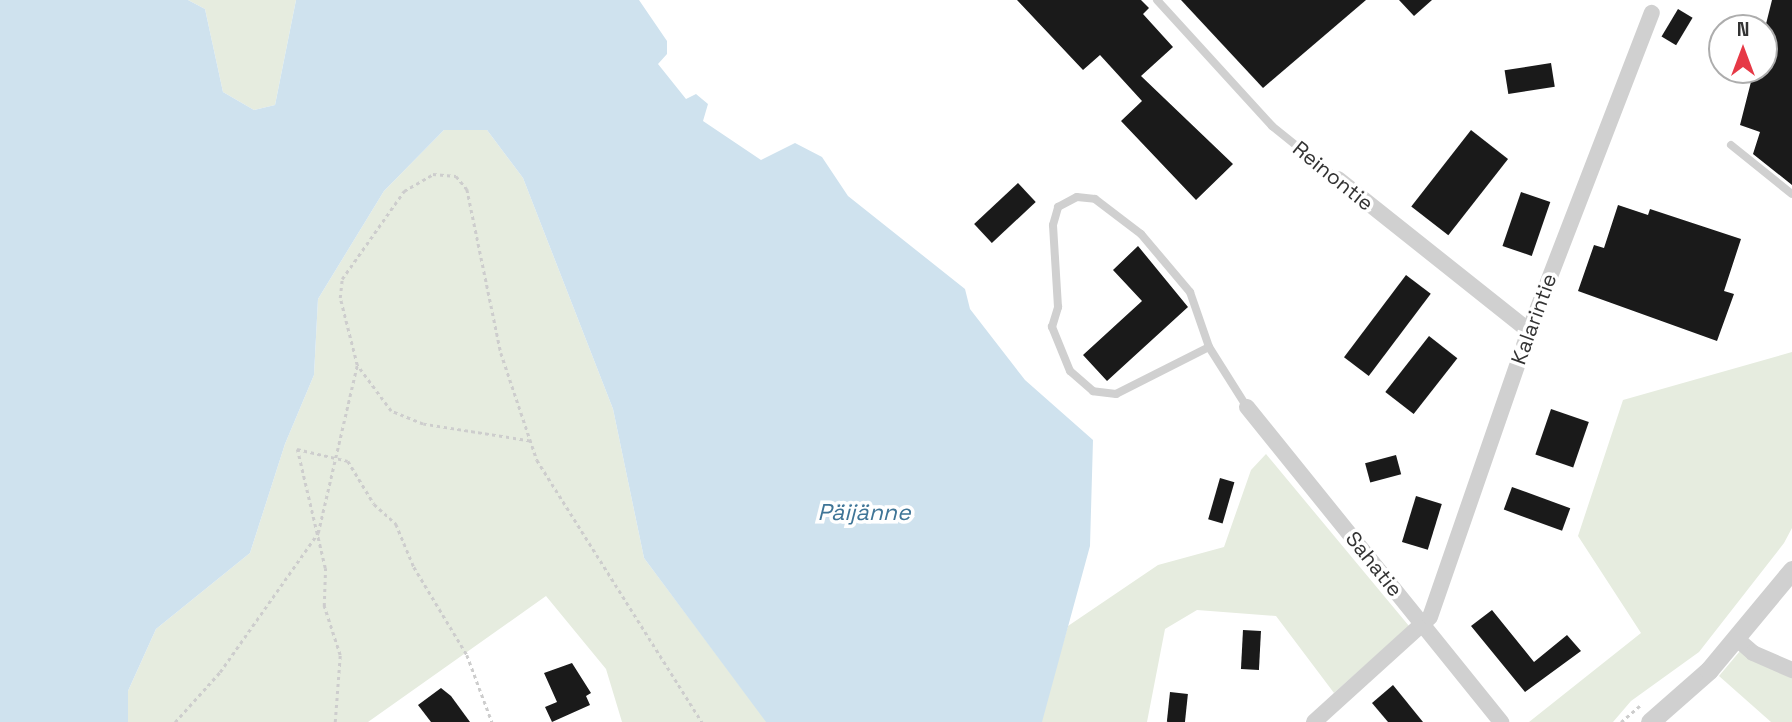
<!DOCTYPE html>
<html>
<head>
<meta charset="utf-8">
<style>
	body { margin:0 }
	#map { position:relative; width:1792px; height:722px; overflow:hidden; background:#fff; font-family:"Space Grotesk",sans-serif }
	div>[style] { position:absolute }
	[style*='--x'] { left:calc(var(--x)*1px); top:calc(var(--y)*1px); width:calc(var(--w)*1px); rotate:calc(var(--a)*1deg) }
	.green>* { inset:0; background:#e6ecdf }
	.water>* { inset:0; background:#cfe2ee }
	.building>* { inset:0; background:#1a1a1a; transform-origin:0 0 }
	.path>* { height:2.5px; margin-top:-1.25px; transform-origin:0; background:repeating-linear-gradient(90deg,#cdcdcd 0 3.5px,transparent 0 7px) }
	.service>* { height:8px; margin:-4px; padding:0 4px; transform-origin:4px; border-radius:4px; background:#d0d0d0 }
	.minor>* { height:16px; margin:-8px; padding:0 8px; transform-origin:8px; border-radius:8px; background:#d0d0d0 }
	.tertiary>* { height:19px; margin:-9.5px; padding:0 9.5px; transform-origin:9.5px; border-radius:9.5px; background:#d0d0d0 }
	span { translate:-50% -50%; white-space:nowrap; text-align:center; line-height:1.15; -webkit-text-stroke:7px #fff; paint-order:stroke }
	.street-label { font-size:21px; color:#333 }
	.water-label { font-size:23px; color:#3f7597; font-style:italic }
	.north { position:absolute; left:1708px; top:14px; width:70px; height:70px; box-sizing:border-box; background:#fff; border:2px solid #adadad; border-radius:50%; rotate:0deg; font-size:19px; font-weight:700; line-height:28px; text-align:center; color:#333 }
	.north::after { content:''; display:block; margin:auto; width:24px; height:32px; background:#e63946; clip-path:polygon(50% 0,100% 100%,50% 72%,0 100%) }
</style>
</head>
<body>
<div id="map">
	<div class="green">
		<div style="clip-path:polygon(188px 0,296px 0,275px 105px,254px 110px,223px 92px,205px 9px)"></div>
		<div style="clip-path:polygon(444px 130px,487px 130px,523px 178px,613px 409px,644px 558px,767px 722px,622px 722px,606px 669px,546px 596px,368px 722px,128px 722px,128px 691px,156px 629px,250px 553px,285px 444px,314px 375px,318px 299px,384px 191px)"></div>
		<div style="clip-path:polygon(1792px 352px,1792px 528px,1784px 543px,1699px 652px,1631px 701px,1613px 722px,1529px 722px,1641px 633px,1578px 536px,1623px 400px)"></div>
		<div style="clip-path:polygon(1266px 454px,1409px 626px,1334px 693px,1276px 616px,1197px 610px,1165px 629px,1147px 722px,1040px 722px,1068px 626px,1158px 565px,1224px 547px,1251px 470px)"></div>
		<div style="clip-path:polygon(1740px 651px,1792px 677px,1792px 722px,1771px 722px,1719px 676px)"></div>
	</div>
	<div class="water">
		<div style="clip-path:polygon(0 0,188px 0,205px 9px,223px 92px,254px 110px,275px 105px,296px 0,639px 0,667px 41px,667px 54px,658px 64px,686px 99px,696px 94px,708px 104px,703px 121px,761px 160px,795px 143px,822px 157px,848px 196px,965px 289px,970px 309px,1025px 380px,1093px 440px,1090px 546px,1042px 722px,766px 722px,644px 558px,613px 409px,523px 178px,487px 130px,444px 130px,384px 191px,318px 299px,314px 375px,285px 444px,250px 553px,156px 629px,128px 691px,128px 722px,0 722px)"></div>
	</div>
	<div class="building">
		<div style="clip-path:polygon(1017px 0,1141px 0,1149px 8px,1143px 14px,1173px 47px,1141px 76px,1233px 164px,1196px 200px,1121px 121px,1142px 101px,1100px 55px,1083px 70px)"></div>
		<div style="clip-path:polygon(1181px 0,1366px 0,1263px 88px)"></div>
		<div style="clip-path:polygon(1399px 0,1432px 0,1414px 16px)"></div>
		<div style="clip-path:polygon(1772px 0,1792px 0,1792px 185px,1753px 154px,1760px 132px,1740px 125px,1754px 70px,1764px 70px,1764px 32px)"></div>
		<div style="left:1678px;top:9px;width:17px;height:32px;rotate:31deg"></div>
		<div style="left:1551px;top:63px;width:24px;height:47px;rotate:81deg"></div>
		<div style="left:1471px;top:130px;width:47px;height:97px;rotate:38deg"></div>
		<div style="left:1018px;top:183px;width:26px;height:60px;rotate:47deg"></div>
		<div style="left:1521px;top:192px;width:31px;height:57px;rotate:19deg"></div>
		<div style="clip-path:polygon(1618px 205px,1648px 215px,1650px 209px,1741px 239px,1724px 291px,1734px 294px,1717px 341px,1578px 291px,1594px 245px,1604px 248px)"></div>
		<div style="clip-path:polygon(1138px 246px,1188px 307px,1107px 381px,1083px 355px,1142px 301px,1113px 270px)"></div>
		<div style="left:1406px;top:275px;width:31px;height:103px;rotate:37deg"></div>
		<div style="left:1429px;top:336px;width:36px;height:71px;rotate:38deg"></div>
		<div style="left:1551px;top:409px;width:40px;height:48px;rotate:19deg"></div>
		<div style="left:1396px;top:455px;width:20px;height:32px;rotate:75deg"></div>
		<div style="left:1220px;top:478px;width:15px;height:43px;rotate:16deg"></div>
		<div style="left:1512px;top:487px;width:62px;height:24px;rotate:20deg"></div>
		<div style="left:1416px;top:496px;width:27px;height:48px;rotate:17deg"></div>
		<div style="clip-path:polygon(1492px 610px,1534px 662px,1567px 635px,1581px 651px,1525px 692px,1471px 626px)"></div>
		<div style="left:1243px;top:630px;width:18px;height:39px;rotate:3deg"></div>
		<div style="clip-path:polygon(572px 663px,591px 693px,586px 696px,590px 705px,552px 722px,545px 707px,557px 702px,544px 673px)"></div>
		<div style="clip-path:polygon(1393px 685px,1423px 722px,1388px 722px,1372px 703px)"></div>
		<div style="clip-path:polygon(441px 688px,451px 696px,470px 722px,431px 722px,418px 705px)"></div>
		<div style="left:1170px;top:692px;width:18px;height:30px;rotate:6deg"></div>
	</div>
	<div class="path">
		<div style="--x:530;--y:441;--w:108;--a:-171"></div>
		<div style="--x:423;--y:424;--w:35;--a:-158"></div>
		<div style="--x:391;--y:411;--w:57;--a:-126.5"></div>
		<div style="--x:357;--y:365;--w:69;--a:-104.2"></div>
		<div style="--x:340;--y:298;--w:19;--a:-84"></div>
		<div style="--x:342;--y:279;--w:108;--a:-54.8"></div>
		<div style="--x:404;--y:191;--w:34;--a:-30"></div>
		<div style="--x:433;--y:174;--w:23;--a:5"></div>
		<div style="--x:456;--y:176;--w:17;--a:50"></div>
		<div style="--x:467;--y:189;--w:167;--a:78.3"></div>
		<div style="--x:501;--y:353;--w:113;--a:71.4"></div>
		<div style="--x:537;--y:460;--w:310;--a:57.8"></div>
		<div style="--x:175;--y:722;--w:67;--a:-48"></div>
		<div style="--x:220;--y:672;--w:170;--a:-54.8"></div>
		<div style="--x:318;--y:533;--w:172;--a:-76.9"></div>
		<div style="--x:335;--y:722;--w:67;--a:-85.7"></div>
		<div style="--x:340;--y:655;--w:52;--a:-108.1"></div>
		<div style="--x:324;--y:606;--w:38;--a:-88"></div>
		<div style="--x:325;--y:568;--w:122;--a:-103.2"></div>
		<div style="--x:297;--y:449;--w:52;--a:13.2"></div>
		<div style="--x:348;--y:461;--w:50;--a:58.8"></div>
		<div style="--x:374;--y:504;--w:30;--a:42"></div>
		<div style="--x:396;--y:524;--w:47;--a:67.3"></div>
		<div style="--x:414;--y:567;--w:103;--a:58.9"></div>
		<div style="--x:467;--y:655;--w:72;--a:69.5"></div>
		<div style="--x:1621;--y:722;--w:28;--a:-41"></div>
	</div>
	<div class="service">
		<div style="--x:1157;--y:0;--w:171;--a:47.6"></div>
		<div style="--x:1272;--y:126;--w:85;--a:38.8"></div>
		<div style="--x:1731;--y:145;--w:78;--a:38.8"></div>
		<div style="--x:1209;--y:347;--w:104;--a:153.2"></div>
		<div style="--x:1116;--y:394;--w:23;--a:-173"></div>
		<div style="--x:1093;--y:391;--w:30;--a:-139"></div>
		<div style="--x:1070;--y:371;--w:48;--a:-112.2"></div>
		<div style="--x:1052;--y:327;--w:21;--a:-73"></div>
		<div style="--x:1058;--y:307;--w:82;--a:-93.5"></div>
		<div style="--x:1053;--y:225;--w:19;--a:-74"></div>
		<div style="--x:1058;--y:207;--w:21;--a:-28"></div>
		<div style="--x:1077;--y:197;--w:18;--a:6"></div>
		<div style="--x:1095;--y:199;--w:58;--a:37.3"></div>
		<div style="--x:1141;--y:234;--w:76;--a:49.8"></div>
		<div style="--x:1190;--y:292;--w:58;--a:70.9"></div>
		<div style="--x:1209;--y:347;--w:71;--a:57.7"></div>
	</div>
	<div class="minor">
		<div style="--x:1338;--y:179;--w:244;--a:38.5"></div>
		<div style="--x:1247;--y:407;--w:405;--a:51.1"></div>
		<div style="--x:1737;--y:639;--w:21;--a:41"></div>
		<div style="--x:1753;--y:653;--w:43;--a:23.6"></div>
		<div style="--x:1314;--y:722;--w:156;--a:-42.2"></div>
		<div style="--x:1430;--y:617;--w:303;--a:-70.9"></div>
		<div style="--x:1529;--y:331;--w:341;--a:-68.9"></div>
	</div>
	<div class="tertiary">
		<div style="--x:1650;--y:722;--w:79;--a:-41.4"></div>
		<div style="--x:1709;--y:670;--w:130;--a:-50.3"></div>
	</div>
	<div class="street-label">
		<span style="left:1333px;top:176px;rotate:39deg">Reinontie</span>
		<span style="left:1534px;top:319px;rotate:-70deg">Kalarintie</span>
		<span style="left:1374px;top:564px;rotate:51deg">Sahatie</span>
	</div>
	<div class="water-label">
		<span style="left:864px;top:512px">Päijänne</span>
	</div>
	<div class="north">N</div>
</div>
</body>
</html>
